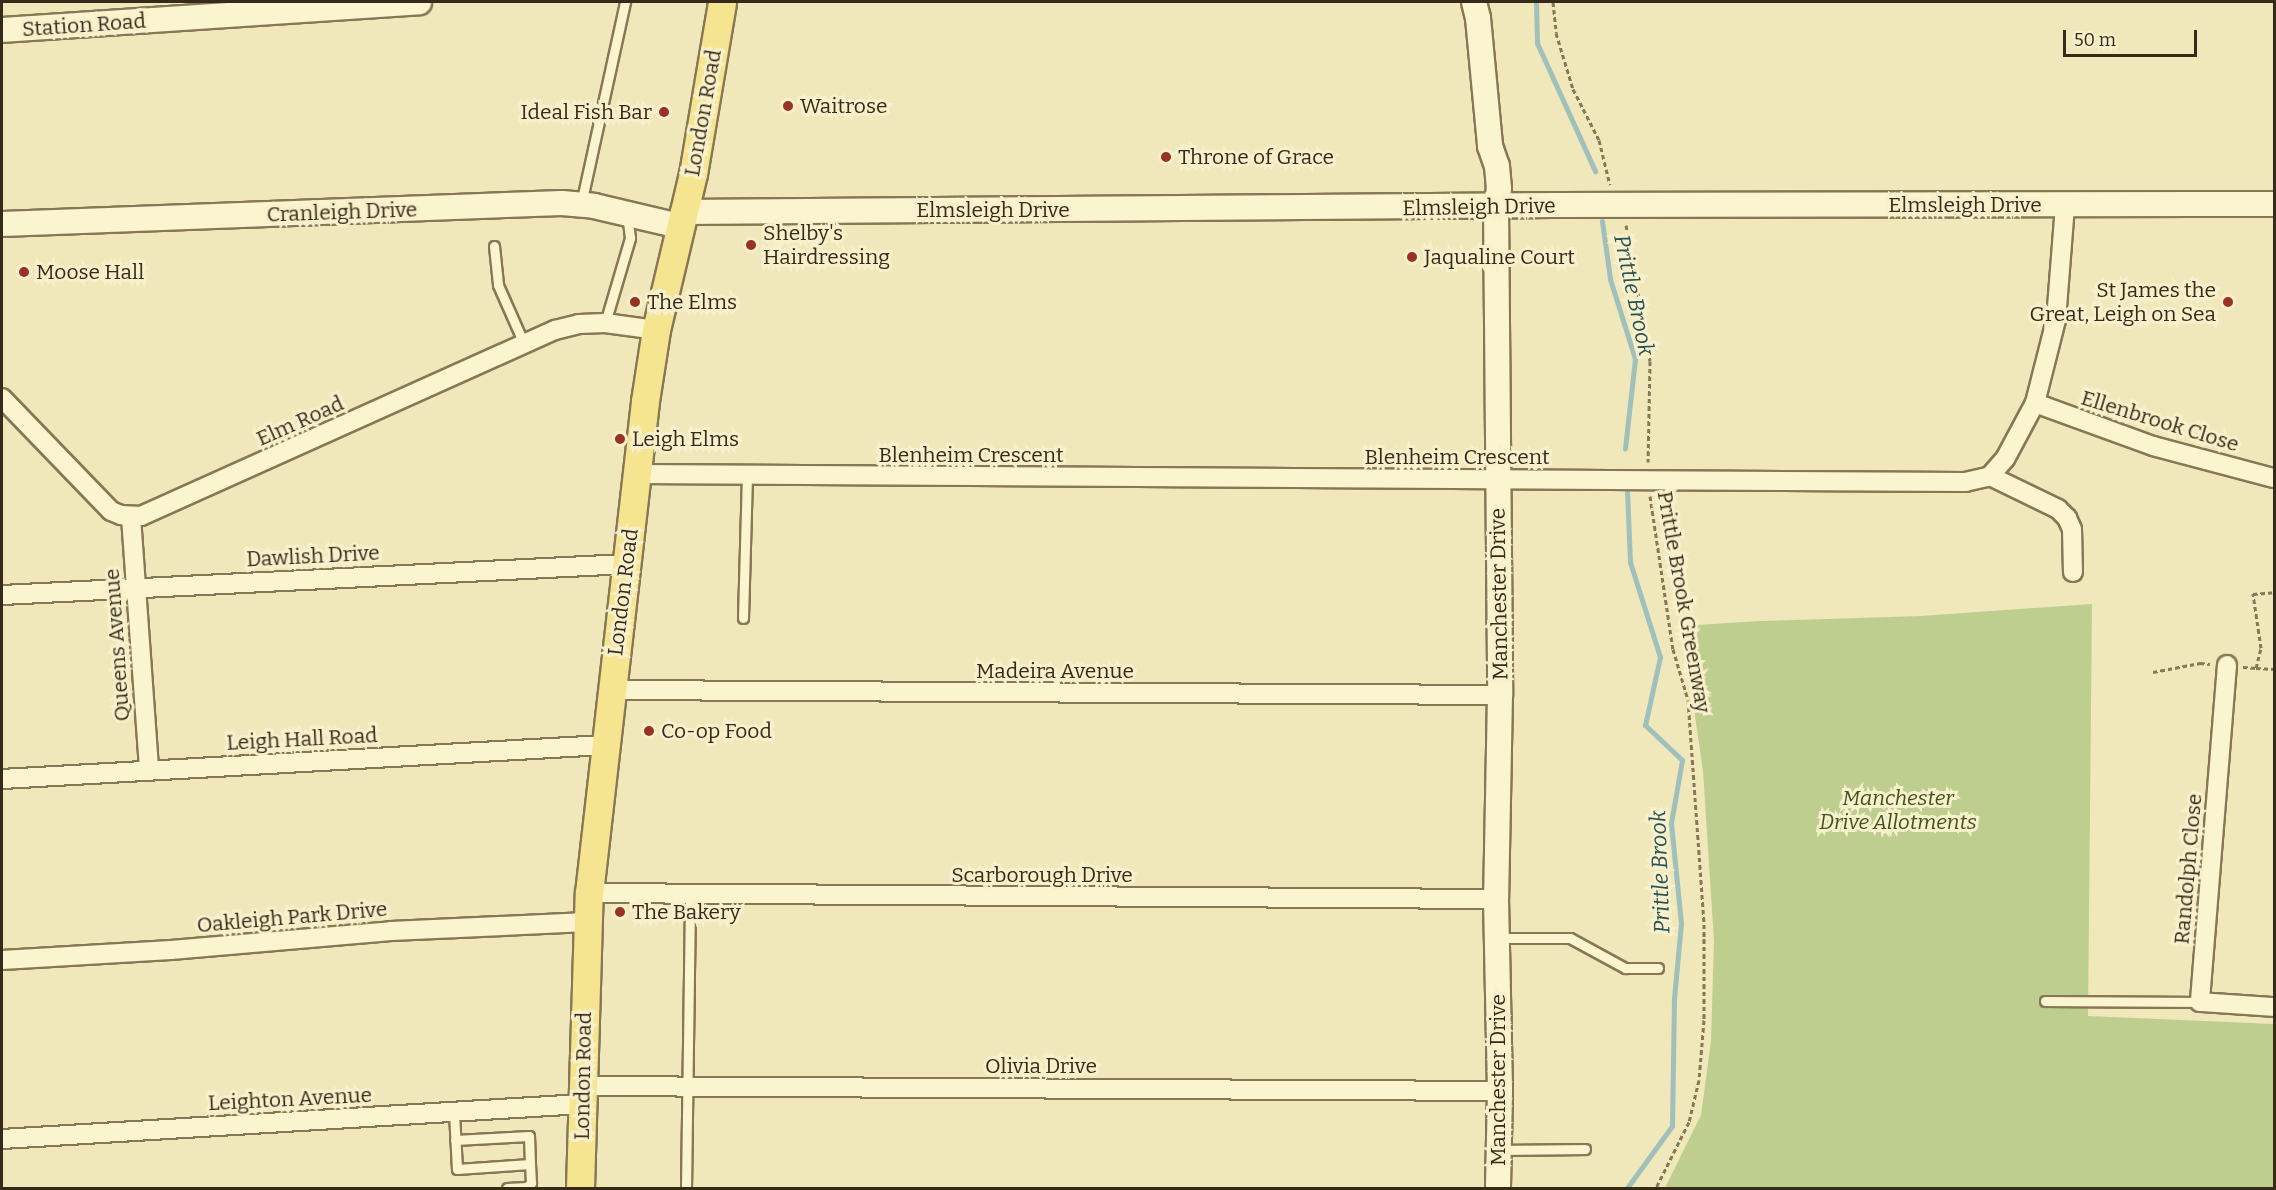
<!DOCTYPE html>
<html>
<head>
<meta charset="utf-8">
<style>
	body { margin:0 }
	#map { position:relative; width:2276px; height:1190px; overflow:hidden; background:#f0e7bb; font-family:Bitter,serif }
	div>[style] { position:absolute }
	[style*='--x'] { left:calc(var(--x)*1px); top:calc(var(--y)*1px); width:calc(var(--w)*1px); rotate:calc(var(--a)*1deg) }
	.green>* { inset:0; background:#bdce8f }
	.stream>* { height:5px; margin:-2.5px; padding:0 2.5px; transform-origin:2.5px; border-radius:2.5px; background:#a0c0bb }
	.path>* { height:3px; margin-top:-1.5px; transform-origin:0; background:repeating-linear-gradient(90deg,#877755 0 4.5px,transparent 0 7.5px) }
	.roads { filter:drop-shadow(2px 0 #877755) drop-shadow(-2px 0 #877755) drop-shadow(0 2px #877755) drop-shadow(0 -2px #877755) }
	.lane>* { height:9px; margin:-4.5px; padding:0 4.5px; transform-origin:4.5px; border-radius:4.5px; background:#faf4cf }
	.street>* { height:18px; margin:-9px; padding:0 9px; transform-origin:9px; border-radius:9px; background:#faf4cf }
	.secondary>* { height:24px; margin:-12px; padding:0 12px; transform-origin:12px; border-radius:12px; background:#faf4cf }
	.primary>* { height:27px; margin:-13.5px; padding:0 13.5px; transform-origin:13.5px; border-radius:13.5px; background:#f6e590 }
	.dots>* { width:16px; height:16px; translate:-50% -50%; box-sizing:border-box; border:3px solid #f7f0cb; border-radius:50% }
	span { translate:-50% -50%; white-space:nowrap; text-align:center; line-height:1.15; -webkit-text-stroke:6px #f7f0cb; paint-order:stroke }
	.street-label { font-size:21px; color:#362b1a }
	.poi-label { font-size:21px; color:#362b1a }
	.left { translate:0 -50%; text-align:left }
	.right { translate:-100% -50%; text-align:right }
	.park-label { font-size:21px; color:#3f5320; font-style:italic }
	.water-label { font-size:22px; color:#295356; font-style:italic }
	.frame { position:absolute; inset:0; border:3px solid #362b1a; pointer-events:none }
	.scale { position:absolute; left:2063px; top:30px; width:134px; height:27px; box-sizing:border-box; border:3px solid #362b1a; border-top:0; padding-left:8px; font-size:18px; line-height:21px; white-space:nowrap; color:#362b1a; -webkit-text-stroke:4px #f7f0cb; paint-order:stroke }
</style>
</head>
<body>
<div id="map">
	<div class="green">
		<div style="clip-path:polygon(2092px 604px,2088px 1016px,2274px 1024px,2274px 1188px,1665px 1188px,1701px 1115px,1711px 1041px,1714px 941px,1703px 771px,1682px 626px,1760px 621px,1921px 616px)"></div>
	</div>
	<div class="stream">
		<div style="--x:1536;--y:2;--w:41;--a:88.6"></div>
		<div style="--x:1537;--y:43;--w:141;--a:65.6"></div>
		<div style="--x:1602;--y:221;--w:59;--a:82.1"></div>
		<div style="--x:1610;--y:279;--w:84;--a:72.6"></div>
		<div style="--x:1635;--y:359;--w:90;--a:96.4"></div>
		<div style="--x:1627;--y:490;--w:72;--a:87.6"></div>
		<div style="--x:1630;--y:562;--w:100;--a:72.5"></div>
		<div style="--x:1660;--y:657;--w:70;--a:102.4"></div>
		<div style="--x:1645;--y:725;--w:51;--a:43.4"></div>
		<div style="--x:1682;--y:760;--w:64;--a:99.9"></div>
		<div style="--x:1671;--y:823;--w:100;--a:84.3"></div>
		<div style="--x:1681;--y:923;--w:75;--a:95.3"></div>
		<div style="--x:1674;--y:998;--w:128;--a:90.9"></div>
		<div style="--x:1672;--y:1126;--w:77;--a:126"></div>
	</div>
	<div class="path">
		<div style="--x:1553;--y:2;--w:31;--a:84"></div>
		<div style="--x:1556;--y:33;--w:59;--a:73.1"></div>
		<div style="--x:1573;--y:89;--w:57;--a:63"></div>
		<div style="--x:1599;--y:140;--w:46;--a:76.3"></div>
		<div style="--x:1626;--y:225;--w:138;--a:80"></div>
		<div style="--x:1650;--y:361;--w:101;--a:91.1"></div>
		<div style="--x:1650;--y:496;--w:155;--a:81.5"></div>
		<div style="--x:1673;--y:649;--w:53;--a:73.6"></div>
		<div style="--x:1688;--y:700;--w:225;--a:85.9"></div>
		<div style="--x:1704;--y:924;--w:96;--a:90"></div>
		<div style="--x:1704;--y:1020;--w:60;--a:94.8"></div>
		<div style="--x:1699;--y:1080;--w:43;--a:103.4"></div>
		<div style="--x:1689;--y:1122;--w:74;--a:116.6"></div>
		<div style="--x:2243;--y:667;--w:13;--a:4"></div>
		<div style="--x:2256;--y:668;--w:21;--a:-76"></div>
		<div style="--x:2261;--y:648;--w:55;--a:-98.4"></div>
		<div style="--x:2253;--y:594;--w:21;--a:-5"></div>
		<div style="--x:2256;--y:668;--w:18;--a:3"></div>
		<div style="--x:2153;--y:672;--w:48;--a:-10.8"></div>
		<div style="--x:2200;--y:663;--w:10;--a:6"></div>
	</div>
	<div class="roads">
		<div class="lane">
			<div style="--x:581;--y:204;--w:207;--a:-77.7"></div>
			<div style="--x:494;--y:246;--w:39;--a:84"></div>
			<div style="--x:498;--y:285;--w:64;--a:66.2"></div>
			<div style="--x:605;--y:323;--w:89;--a:-73.6"></div>
			<div style="--x:630;--y:238;--w:23;--a:-97"></div>
			<div style="--x:743;--y:618;--w:142;--a:-88.4"></div>
			<div style="--x:1498;--y:938;--w:72;--a:0"></div>
			<div style="--x:1570;--y:938;--w:63;--a:28.6"></div>
			<div style="--x:1625;--y:968;--w:33;--a:0"></div>
			<div style="--x:2045;--y:1001;--w:155;--a:0.4"></div>
			<div style="--x:454;--y:1112;--w:57;--a:87"></div>
			<div style="--x:457;--y:1169;--w:73;--a:-3.9"></div>
			<div style="--x:530;--y:1164;--w:28;--a:-92"></div>
			<div style="--x:529;--y:1136;--w:74;--a:176.9"></div>
			<div style="--x:1501;--y:1150;--w:84;--a:-0.7"></div>
			<div style="--x:507;--y:1188;--w:20;--a:-3"></div>
			<div style="--x:527;--y:1187;--w:6;--a:-45"></div>
			<div style="--x:531;--y:1183;--w:19;--a:-93"></div>
			<div style="--x:686;--y:1188;--w:294;--a:-89.2"></div>
		</div>
		<div class="street">
			<div style="--x:2;--y:398;--w:157;--a:46"></div>
			<div style="--x:111;--y:511;--w:11;--a:22"></div>
			<div style="--x:121;--y:515;--w:20;--a:3"></div>
			<div style="--x:141;--y:516;--w:454;--a:-24.2"></div>
			<div style="--x:555;--y:330;--w:25;--a:-14"></div>
			<div style="--x:579;--y:324;--w:26;--a:-2"></div>
			<div style="--x:605;--y:323;--w:51;--a:7.8"></div>
			<div style="--x:2035;--y:403;--w:126;--a:20"></div>
			<div style="--x:2153;--y:446;--w:124;--a:14.9"></div>
			<div style="--x:637;--y:474;--w:1328;--a:0.35"></div>
			<div style="--x:1965;--y:482;--w:26;--a:-13"></div>
			<div style="--x:1990;--y:476;--w:23;--a:-49"></div>
			<div style="--x:2005;--y:459;--w:64;--a:-61.8"></div>
			<div style="--x:2035;--y:403;--w:86;--a:-75.8"></div>
			<div style="--x:2056;--y:320;--w:115;--a:-85.5"></div>
			<div style="--x:1990;--y:476;--w:76;--a:25.9"></div>
			<div style="--x:2058;--y:509;--w:13;--a:45"></div>
			<div style="--x:2067;--y:518;--w:12;--a:66"></div>
			<div style="--x:2072;--y:529;--w:43;--a:88.7"></div>
			<div style="--x:131;--y:517;--w:254;--a:85.9"></div>
			<div style="--x:2;--y:595;--w:626;--a:-2.84"></div>
			<div style="--x:2227;--y:665;--w:338;--a:94.6"></div>
			<div style="--x:2200;--y:1002;--w:74;--a:3.9"></div>
			<div style="--x:611;--y:690;--w:889;--a:0.32"></div>
			<div style="--x:2;--y:779;--w:603;--a:-3.23"></div>
			<div style="--x:589;--y:893;--w:907;--a:0.38"></div>
			<div style="--x:2;--y:960;--w:169;--a:-3.4"></div>
			<div style="--x:171;--y:950;--w:221;--a:-4.9"></div>
			<div style="--x:391;--y:931;--w:196;--a:-2.6"></div>
			<div style="--x:582;--y:1086;--w:918;--a:0.31"></div>
			<div style="--x:2;--y:1139;--w:581;--a:-3.45"></div>
		</div>
		<div class="secondary">
			<div style="--x:1474;--y:2;--w:16;--a:76"></div>
			<div style="--x:1478;--y:18;--w:129;--a:84.6"></div>
			<div style="--x:1490;--y:146;--w:21;--a:71"></div>
			<div style="--x:1497;--y:166;--w:22;--a:85"></div>
			<div style="--x:1499;--y:188;--w:19;--a:99"></div>
			<div style="--x:1496;--y:207;--w:488;--a:89.5"></div>
			<div style="--x:1500;--y:695;--w:204;--a:91.1"></div>
			<div style="--x:1496;--y:899;--w:192;--a:88.8"></div>
			<div style="--x:1500;--y:1091;--w:97;--a:91.2"></div>
			<div style="--x:2;--y:30;--w:418;--a:-3.8"></div>
			<div style="--x:683;--y:212;--w:871;--a:-0.46"></div>
			<div style="--x:1554;--y:205;--w:720;--a:-0.08"></div>
			<div style="--x:2;--y:224;--w:560;--a:-2.15"></div>
			<div style="--x:562;--y:203;--w:32;--a:5"></div>
			<div style="--x:594;--y:206;--w:87;--a:13.2"></div>
		</div>
		<div class="primary">
			<div style="--x:580;--y:1188;--w:295;--a:-88.3"></div>
			<div style="--x:589;--y:893;--w:495;--a:-83.5"></div>
			<div style="--x:645;--y:401;--w:72;--a:-81.2"></div>
			<div style="--x:656;--y:330;--w:160;--a:-76.7"></div>
			<div style="--x:693;--y:174;--w:174;--a:-80.4"></div>
		</div>
	</div>
	<div class="dots">
		<div style="left:788px;top:106px;background:#993222"></div>
		<div style="left:664px;top:112px;background:#993222"></div>
		<div style="left:1166px;top:157px;background:#993222"></div>
		<div style="left:751px;top:245px;background:#993222"></div>
		<div style="left:1412px;top:257px;background:#993222"></div>
		<div style="left:24px;top:272px;background:#993222"></div>
		<div style="left:635px;top:302px;background:#993222"></div>
		<div style="left:2228px;top:302px;background:#993222"></div>
		<div style="left:620px;top:439px;background:#993222"></div>
		<div style="left:649px;top:731px;background:#993222"></div>
		<div style="left:620px;top:912px;background:#993222"></div>
	</div>
	<div class="street-label">
		<span style="left:84px;top:25px;rotate:-4deg">Station Road</span>
		<span style="left:703px;top:113px;rotate:-80deg">London Road</span>
		<span style="left:1965px;top:205px">Elmsleigh Drive</span>
		<span style="left:1479px;top:207px;rotate:-1deg">Elmsleigh Drive</span>
		<span style="left:993px;top:210px">Elmsleigh Drive</span>
		<span style="left:342px;top:212px;rotate:-2deg">Cranleigh Drive</span>
		<span style="left:300px;top:421px;rotate:-24deg">Elm Road</span>
		<span style="left:2160px;top:421px;rotate:17deg">Ellenbrook Close</span>
		<span style="left:971px;top:455px">Blenheim Crescent</span>
		<span style="left:1457px;top:457px">Blenheim Crescent</span>
		<span style="left:313px;top:556px;rotate:-3deg">Dawlish Drive</span>
		<span style="left:623px;top:592px;rotate:-83deg">London Road</span>
		<span style="left:1499px;top:594px;rotate:-91deg">Manchester Drive</span>
		<span style="left:1684px;top:602px;rotate:80deg">Prittle Brook Greenway</span>
		<span style="left:117px;top:645px;rotate:-94deg">Queens Avenue</span>
		<span style="left:1055px;top:671px">Madeira Avenue</span>
		<span style="left:302px;top:739px;rotate:-3deg">Leigh Hall Road</span>
		<span style="left:2188px;top:869px;rotate:-85deg">Randolph Close</span>
		<span style="left:1042px;top:875px">Scarborough Drive</span>
		<span style="left:292px;top:917px;rotate:-5deg">Oakleigh Park Drive</span>
		<span style="left:1041px;top:1066px">Olivia Drive</span>
		<span style="left:583px;top:1076px;rotate:-89deg">London Road</span>
		<span style="left:1498px;top:1080px;rotate:-90deg">Manchester Drive</span>
		<span style="left:290px;top:1099px;rotate:-3deg">Leighton Avenue</span>
	</div>
	<div class="poi-label">
		<span class="left" style="left:800px;top:106px">Waitrose</span>
		<span class="right" style="left:652px;top:112px">Ideal Fish Bar</span>
		<span class="left" style="left:1178px;top:157px">Throne of Grace</span>
		<span class="left" style="left:763px;top:245px">Shelby's<br>Hairdressing</span>
		<span class="left" style="left:1424px;top:257px">Jaqualine Court</span>
		<span class="left" style="left:36px;top:272px">Moose Hall</span>
		<span class="right" style="left:2216px;top:302px">St James the<br>Great, Leigh on Sea</span>
		<span class="left" style="left:647px;top:302px">The Elms</span>
		<span class="left" style="left:632px;top:439px">Leigh Elms</span>
		<span class="left" style="left:661px;top:731px">Co-op Food</span>
		<span class="left" style="left:632px;top:912px">The Bakery</span>
	</div>
	<div class="park-label">
		<span style="left:1898px;top:810px">Manchester<br>Drive Allotments</span>
	</div>
	<div class="water-label">
		<span style="left:1634px;top:295px;rotate:78deg">Prittle Brook</span>
		<span style="left:1660px;top:872px;rotate:-92deg">Prittle Brook</span>
	</div>
	<div class="frame"></div>
	<div class="scale">50 m</div>
</div>
</body>
</html>
